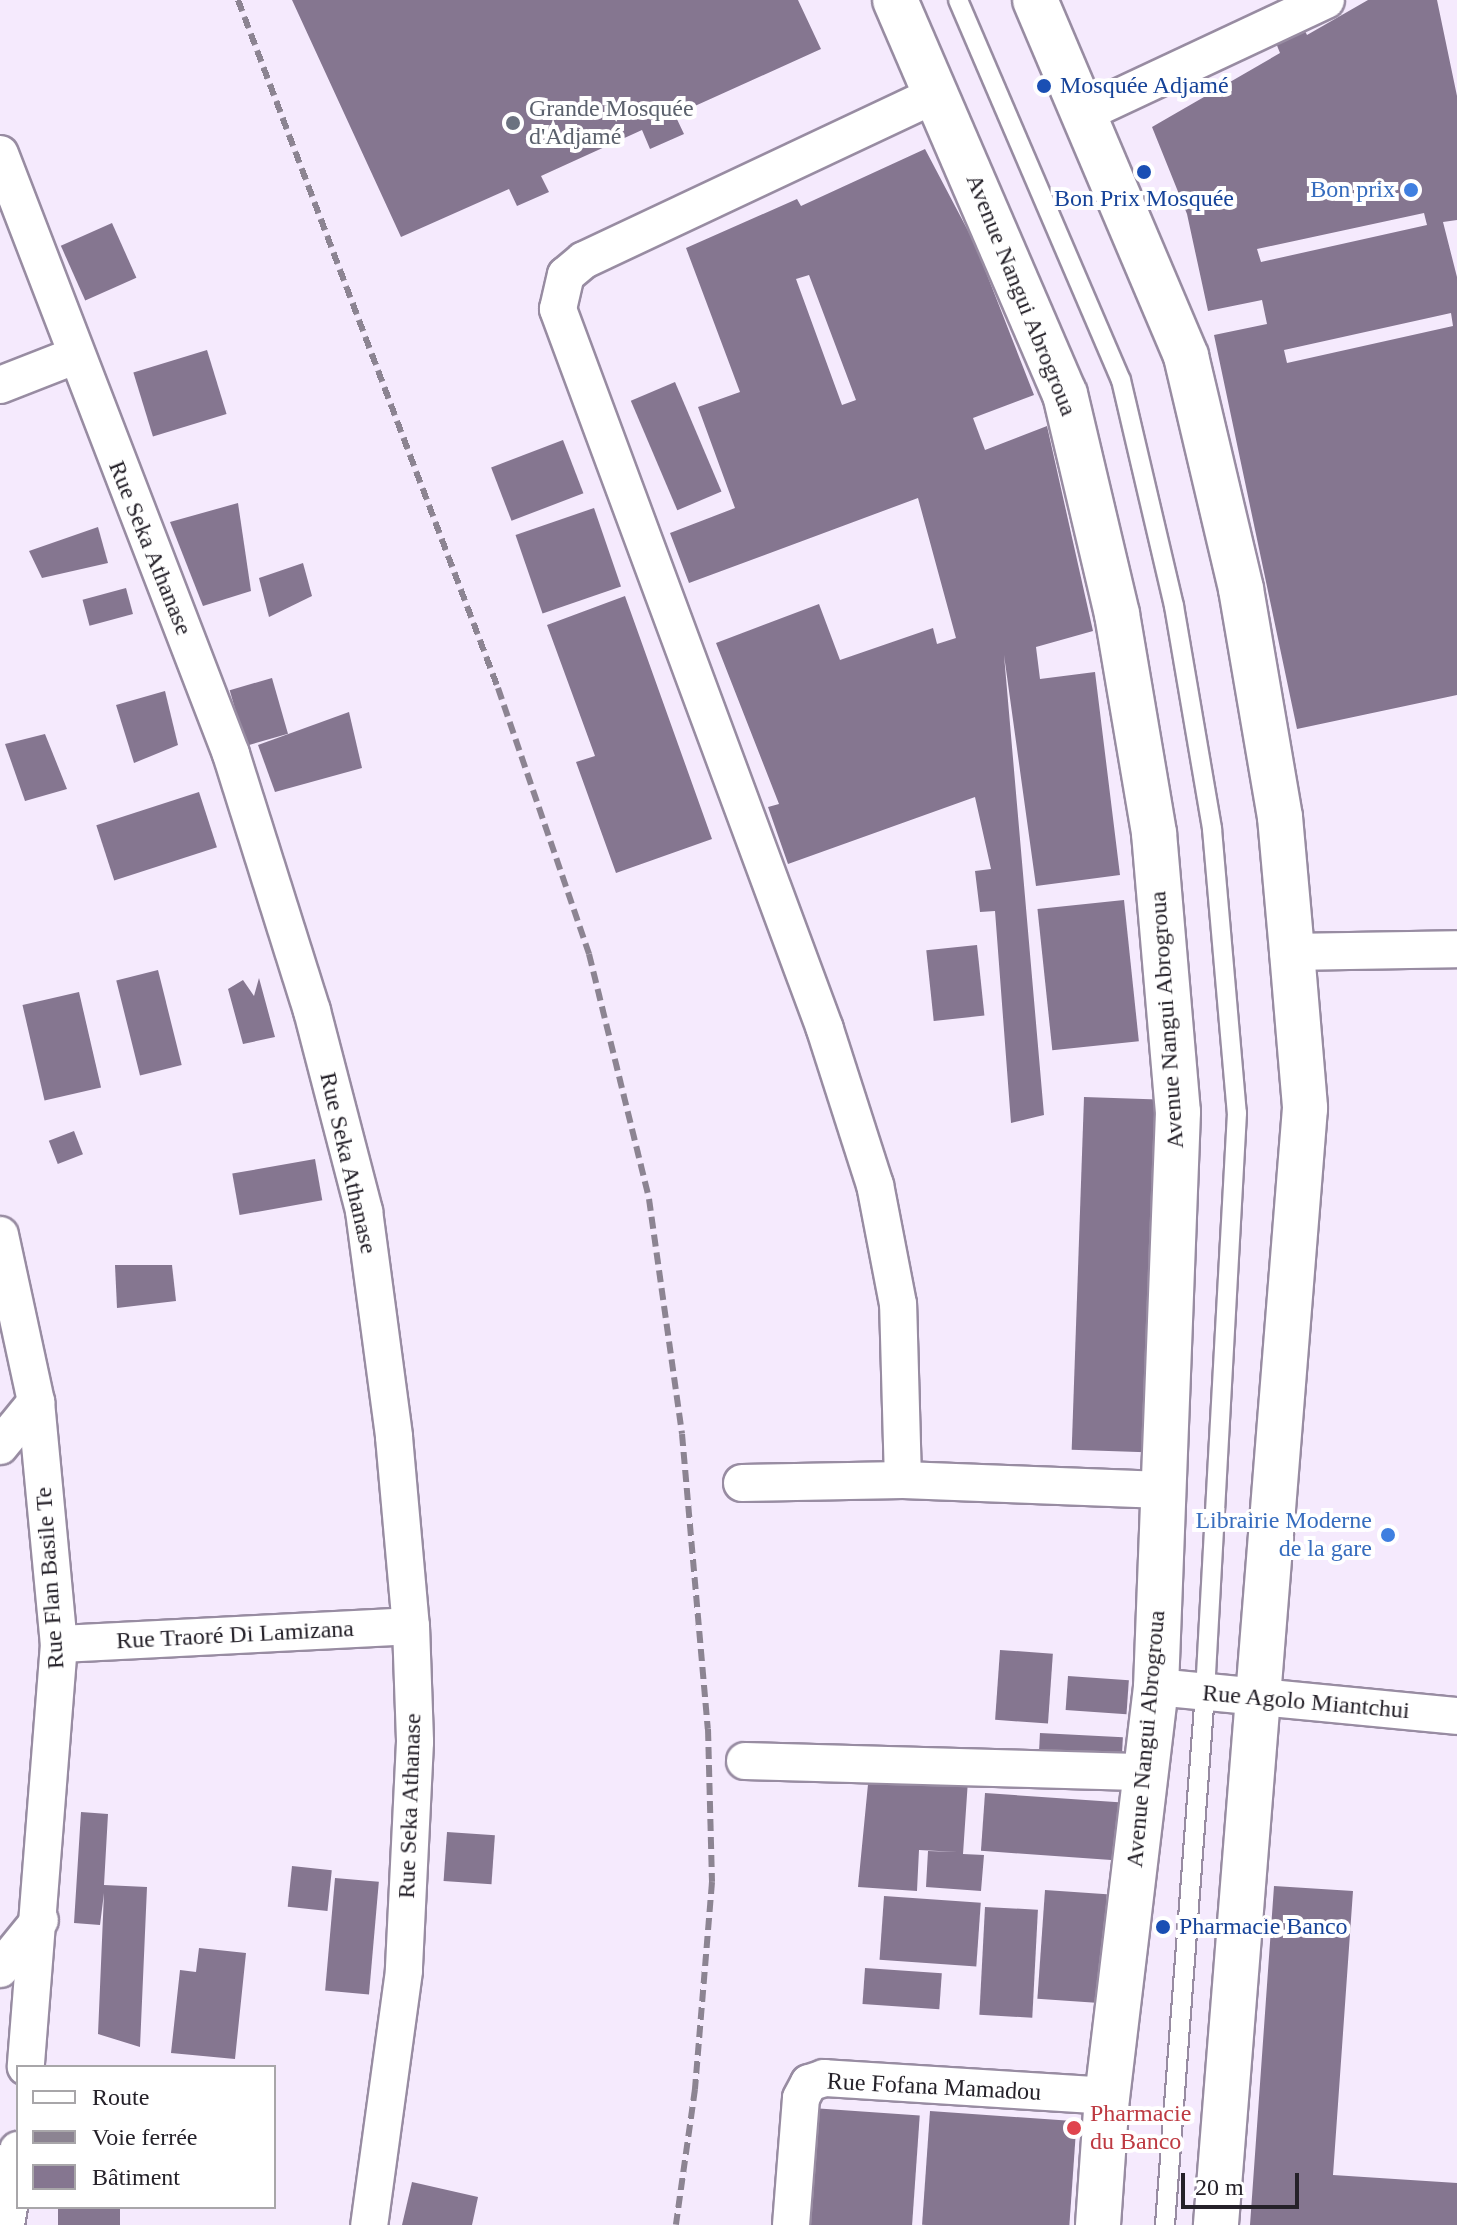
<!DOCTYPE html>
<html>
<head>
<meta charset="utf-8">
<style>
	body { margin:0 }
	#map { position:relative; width:1457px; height:2225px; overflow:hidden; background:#f5eafd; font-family:Georgia,serif }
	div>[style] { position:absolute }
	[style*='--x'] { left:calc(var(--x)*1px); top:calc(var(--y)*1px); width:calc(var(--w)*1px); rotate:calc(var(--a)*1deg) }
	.building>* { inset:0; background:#857690; transform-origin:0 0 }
	.roads { filter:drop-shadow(2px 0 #988ca2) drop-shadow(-2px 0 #988ca2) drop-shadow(0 2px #988ca2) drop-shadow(0 -2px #988ca2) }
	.lane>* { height:18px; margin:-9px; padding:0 9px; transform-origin:9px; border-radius:9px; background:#fff }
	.street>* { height:36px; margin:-18px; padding:0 18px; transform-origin:18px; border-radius:18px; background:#fff }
	.secondary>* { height:44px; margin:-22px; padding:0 22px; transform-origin:22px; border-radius:22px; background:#fff }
	.rail>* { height:6px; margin-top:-3px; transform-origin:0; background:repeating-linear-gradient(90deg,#8c8492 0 12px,transparent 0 18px) }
	.dots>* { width:22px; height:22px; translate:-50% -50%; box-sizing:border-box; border:4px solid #fff; border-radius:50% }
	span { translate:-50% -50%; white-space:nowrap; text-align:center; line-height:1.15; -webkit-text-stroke:8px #fff; paint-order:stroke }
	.transit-label { font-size:24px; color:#164399 }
	.left { translate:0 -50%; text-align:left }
	.worship-label { font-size:24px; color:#5b616d }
	.shop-label { font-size:24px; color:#366cbe }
	.right { translate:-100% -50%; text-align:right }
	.street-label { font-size:24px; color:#252129 }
	.health-label { font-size:24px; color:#be3a42 }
	.legend { position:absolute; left:16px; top:2065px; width:260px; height:144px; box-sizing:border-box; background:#fff; border:2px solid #a8a6a9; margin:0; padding:10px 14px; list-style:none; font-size:24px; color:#252129 }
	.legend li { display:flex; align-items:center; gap:16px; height:40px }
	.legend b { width:40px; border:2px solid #a8a6a9 }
	.scale { position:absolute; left:1181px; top:2173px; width:118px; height:36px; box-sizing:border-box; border:4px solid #252129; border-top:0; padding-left:10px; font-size:24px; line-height:28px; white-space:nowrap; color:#252129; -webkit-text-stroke:6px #fff; paint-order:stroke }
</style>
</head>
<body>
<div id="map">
	<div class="building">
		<div style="clip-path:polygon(292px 0,798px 0,821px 49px,675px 115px,684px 134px,650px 149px,642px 130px,541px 176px,549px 192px,517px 206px,509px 189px,401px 237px)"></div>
		<div style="clip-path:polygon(evenodd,1368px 0,1437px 0,1457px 96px,1457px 220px,1443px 222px,1457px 277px,1457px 695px,1297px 729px,1214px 335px,1267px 324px,1262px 300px,1208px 311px,1187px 214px,1152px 127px,1280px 53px,1276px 43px,1305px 31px,1307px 35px,1368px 0,1424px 213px,1427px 225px,1261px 262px,1257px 249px,1424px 213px,1368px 0,1451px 313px,1453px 326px,1287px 363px,1284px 350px,1451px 313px)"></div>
		<div style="clip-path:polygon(evenodd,925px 149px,975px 244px,1034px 395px,973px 418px,985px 450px,1047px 426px,1093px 631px,1036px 647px,1040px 679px,1095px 672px,1120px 875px,1036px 886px,1004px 655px,1044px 1115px,1011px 1123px,995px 911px,980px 912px,975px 871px,991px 869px,975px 797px,788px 864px,768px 807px,779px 804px,716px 643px,819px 604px,840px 660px,933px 628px,937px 644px,956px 638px,918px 498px,689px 583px,670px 533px,735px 508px,698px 407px,740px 392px,686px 248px,797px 199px,801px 206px,925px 149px,809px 275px,856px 400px,842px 405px,796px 279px,809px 275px)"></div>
		<div style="left:112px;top:223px;width:60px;height:56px;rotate:66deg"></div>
		<div style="left:207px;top:350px;width:67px;height:77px;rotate:73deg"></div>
		<div style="left:675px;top:382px;width:119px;height:48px;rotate:67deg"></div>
		<div style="left:563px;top:440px;width:57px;height:77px;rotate:69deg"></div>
		<div style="clip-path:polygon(238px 503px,251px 591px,203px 606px,170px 522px)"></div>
		<div style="left:594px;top:508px;width:83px;height:83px;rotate:71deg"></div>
		<div style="clip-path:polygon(98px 527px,108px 563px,42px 578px,29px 551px)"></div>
		<div style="clip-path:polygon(303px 563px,312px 596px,269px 617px,259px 578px)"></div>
		<div style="left:126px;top:588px;width:27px;height:45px;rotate:75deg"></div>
		<div style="clip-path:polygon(625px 596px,712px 839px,616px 873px,576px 762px,595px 756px,547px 625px)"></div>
		<div style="left:272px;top:678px;width:58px;height:44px;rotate:74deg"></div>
		<div style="clip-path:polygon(165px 691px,178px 745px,134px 763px,116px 705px)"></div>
		<div style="clip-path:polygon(349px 712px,362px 768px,275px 792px,258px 745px)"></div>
		<div style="clip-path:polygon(45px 734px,67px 789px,25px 801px,5px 744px)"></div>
		<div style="left:199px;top:792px;width:58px;height:108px;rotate:72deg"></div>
		<div style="left:1124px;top:900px;width:142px;height:87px;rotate:84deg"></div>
		<div style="left:977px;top:945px;width:71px;height:51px;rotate:84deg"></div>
		<div style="left:158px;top:970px;width:98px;height:43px;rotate:76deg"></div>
		<div style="clip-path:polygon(259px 978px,275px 1037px,243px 1044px,228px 989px,243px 980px,254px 996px)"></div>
		<div style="left:79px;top:992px;width:98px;height:58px;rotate:77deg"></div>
		<div style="left:1084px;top:1097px;width:74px;height:353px;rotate:2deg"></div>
		<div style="left:74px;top:1131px;width:25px;height:27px;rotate:69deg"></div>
		<div style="left:315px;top:1159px;width:42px;height:84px;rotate:80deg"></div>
		<div style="clip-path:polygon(115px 1265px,172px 1265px,176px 1301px,117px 1308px)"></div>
		<div style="left:1000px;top:1650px;width:53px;height:70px;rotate:4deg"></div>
		<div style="left:1068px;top:1676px;width:61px;height:34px;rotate:4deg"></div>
		<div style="left:1040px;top:1733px;width:83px;height:26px;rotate:3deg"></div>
		<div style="clip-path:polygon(869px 1774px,968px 1780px,963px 1854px,984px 1855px,981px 1891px,926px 1887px,928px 1851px,958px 1852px,919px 1850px,917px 1891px,858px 1887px)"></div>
		<div style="left:985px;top:1793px;width:134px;height:58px;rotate:4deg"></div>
		<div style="clip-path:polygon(81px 1812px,108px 1814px,104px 1885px,147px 1887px,140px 2047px,98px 2034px,104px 1893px,100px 1925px,74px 1923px)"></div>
		<div style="left:447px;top:1832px;width:48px;height:49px;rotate:4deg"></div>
		<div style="left:292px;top:1866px;width:40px;height:41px;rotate:6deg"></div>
		<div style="left:335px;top:1878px;width:44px;height:113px;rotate:5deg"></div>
		<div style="clip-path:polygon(1274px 1886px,1353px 1891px,1333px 2175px,1457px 2183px,1457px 2225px,1250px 2225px)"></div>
		<div style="left:1045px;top:1890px;width:62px;height:109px;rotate:4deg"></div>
		<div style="left:884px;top:1896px;width:97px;height:64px;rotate:4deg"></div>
		<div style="left:985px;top:1907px;width:53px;height:108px;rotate:3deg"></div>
		<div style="clip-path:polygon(199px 1948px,246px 1953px,235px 2059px,171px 2053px,180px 1970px,196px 1972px)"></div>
		<div style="left:865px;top:1968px;width:77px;height:36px;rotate:4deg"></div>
		<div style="left:812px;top:2108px;width:108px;height:117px;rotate:4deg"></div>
		<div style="left:930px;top:2111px;width:147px;height:114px;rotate:4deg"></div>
		<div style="clip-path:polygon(412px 2182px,478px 2197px,472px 2225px,402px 2225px)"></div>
		<div style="left:58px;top:2207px;width:62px;height:19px"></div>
	</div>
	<div class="roads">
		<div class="lane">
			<div style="--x:958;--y:0;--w:413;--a:66.8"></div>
			<div style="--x:1121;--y:380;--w:232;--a:76.8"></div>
			<div style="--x:1174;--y:606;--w:226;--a:80.3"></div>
			<div style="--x:1212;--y:829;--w:285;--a:85"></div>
			<div style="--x:1237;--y:1113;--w:581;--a:93.16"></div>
			<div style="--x:1205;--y:1693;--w:534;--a:94.3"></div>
		</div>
		<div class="street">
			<div style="--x:1085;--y:113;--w:266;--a:-25.1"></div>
			<div style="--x:0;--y:154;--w:643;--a:68.94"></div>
			<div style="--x:231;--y:754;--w:269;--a:72.5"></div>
			<div style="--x:312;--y:1011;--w:207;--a:75.4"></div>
			<div style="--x:364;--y:1211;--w:228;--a:82.4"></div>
			<div style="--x:394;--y:1437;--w:190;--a:84.9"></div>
			<div style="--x:411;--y:1626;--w:116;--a:88"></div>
			<div style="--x:415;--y:1742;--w:229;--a:92.8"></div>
			<div style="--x:404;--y:1971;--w:256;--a:97.8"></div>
			<div style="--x:0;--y:385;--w:79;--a:-21.4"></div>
			<div style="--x:1292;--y:952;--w:165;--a:-1"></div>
			<div style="--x:0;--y:1235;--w:171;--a:77.8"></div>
			<div style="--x:36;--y:1402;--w:243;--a:84.6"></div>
			<div style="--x:59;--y:1644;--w:424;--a:94.5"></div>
			<div style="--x:0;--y:1446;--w:57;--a:-50.7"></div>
			<div style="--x:903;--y:1480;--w:176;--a:-91.6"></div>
			<div style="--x:898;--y:1304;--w:121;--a:-100.9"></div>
			<div style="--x:875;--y:1185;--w:164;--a:-107.8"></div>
			<div style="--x:825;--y:1029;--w:768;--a:-110.35"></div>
			<div style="--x:558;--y:309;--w:35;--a:-77"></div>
			<div style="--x:566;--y:275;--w:23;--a:-40"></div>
			<div style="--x:584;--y:260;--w:390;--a:-25.2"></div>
			<div style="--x:742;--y:1483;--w:161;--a:-1.1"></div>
			<div style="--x:903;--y:1480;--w:260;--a:2.2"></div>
			<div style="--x:59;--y:1644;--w:352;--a:-2.9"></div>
			<div style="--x:1156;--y:1687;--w:302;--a:5.5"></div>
			<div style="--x:745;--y:1761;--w:401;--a:1.6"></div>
			<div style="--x:0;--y:1969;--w:63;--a:-50.8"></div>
			<div style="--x:6;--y:2225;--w:76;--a:-80.9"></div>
			<div style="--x:791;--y:2225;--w:127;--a:-85.5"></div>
			<div style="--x:801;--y:2098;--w:17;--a:-62"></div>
			<div style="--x:809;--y:2083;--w:16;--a:-18"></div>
			<div style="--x:824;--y:2078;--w:284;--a:3.6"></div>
		</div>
		<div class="secondary">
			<div style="--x:895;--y:0;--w:429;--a:66.7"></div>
			<div style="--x:1065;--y:394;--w:226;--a:76.7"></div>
			<div style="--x:1117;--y:614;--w:222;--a:80.4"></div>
			<div style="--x:1154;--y:833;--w:280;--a:85.1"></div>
			<div style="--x:1178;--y:1112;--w:575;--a:92.19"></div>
			<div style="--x:1156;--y:1687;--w:412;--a:96.8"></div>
			<div style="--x:1107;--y:2096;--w:129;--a:94"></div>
			<div style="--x:1035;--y:0;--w:387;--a:67"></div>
			<div style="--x:1186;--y:356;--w:239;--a:76.7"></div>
			<div style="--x:1241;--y:589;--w:231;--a:80.3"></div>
			<div style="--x:1280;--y:817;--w:136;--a:84.9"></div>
			<div style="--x:1292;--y:952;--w:157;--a:85.2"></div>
			<div style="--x:1305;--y:1108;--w:1121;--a:94.56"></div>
		</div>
	</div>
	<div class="rail">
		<div style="--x:238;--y:0;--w:735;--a:69.3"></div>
		<div style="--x:498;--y:688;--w:281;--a:71.1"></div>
		<div style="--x:589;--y:954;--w:252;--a:76.2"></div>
		<div style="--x:649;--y:1199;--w:237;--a:82"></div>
		<div style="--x:682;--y:1434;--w:296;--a:85"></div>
		<div style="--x:708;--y:1729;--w:153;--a:88.5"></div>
		<div style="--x:712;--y:1882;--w:208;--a:94.7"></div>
		<div style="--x:695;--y:2089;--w:137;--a:98"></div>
	</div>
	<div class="dots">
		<div style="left:1044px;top:86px;background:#1a4fb4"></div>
		<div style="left:513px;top:123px;background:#6b7280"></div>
		<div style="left:1144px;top:172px;background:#1a4fb4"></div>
		<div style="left:1411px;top:190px;background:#3f7fe0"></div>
		<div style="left:1388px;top:1535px;background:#3f7fe0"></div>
		<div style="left:1163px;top:1927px;background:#1a4fb4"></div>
		<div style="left:1074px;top:2128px;background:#e0444e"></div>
	</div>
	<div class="transit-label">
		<span class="left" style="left:1060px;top:86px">Mosquée Adjamé</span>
		<span style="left:1144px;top:199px">Bon Prix Mosquée</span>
		<span class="left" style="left:1179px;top:1927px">Pharmacie Banco</span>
	</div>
	<div class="worship-label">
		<span class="left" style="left:529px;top:123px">Grande Mosquée<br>d'Adjamé</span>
	</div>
	<div class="shop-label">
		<span class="right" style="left:1395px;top:190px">Bon prix</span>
		<span class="right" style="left:1372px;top:1535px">Librairie Moderne<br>de la gare</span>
	</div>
	<div class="street-label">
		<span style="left:1021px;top:295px;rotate:68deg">Avenue Nangui Abrogroua</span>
		<span style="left:150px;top:548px;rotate:68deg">Rue Seka Athanase</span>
		<span style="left:1167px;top:1020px;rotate:-94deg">Avenue Nangui Abrogroua</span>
		<span style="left:348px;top:1163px;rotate:77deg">Rue Seka Athanase</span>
		<span style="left:50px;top:1578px;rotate:-94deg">Rue Flan Basile Te</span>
		<span style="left:235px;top:1635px;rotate:-3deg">Rue Traoré Di Lamizana</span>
		<span style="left:1306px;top:1702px;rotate:5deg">Rue Agolo Miantchui</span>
		<span style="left:1146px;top:1739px;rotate:-85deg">Avenue Nangui Abrogroua</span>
		<span style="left:410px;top:1806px;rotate:-88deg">Rue Seka Athanase</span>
		<span style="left:934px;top:2087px;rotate:3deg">Rue Fofana Mamadou</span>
	</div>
	<div class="health-label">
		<span class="left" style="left:1090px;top:2128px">Pharmacie<br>du Banco</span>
	</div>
	<ul class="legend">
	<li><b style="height:10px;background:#fff"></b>Route</li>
	<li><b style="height:10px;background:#8c8492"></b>Voie ferrée</li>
	<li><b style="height:22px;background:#857690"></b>Bâtiment</li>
	</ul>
	<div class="scale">20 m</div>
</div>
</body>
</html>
